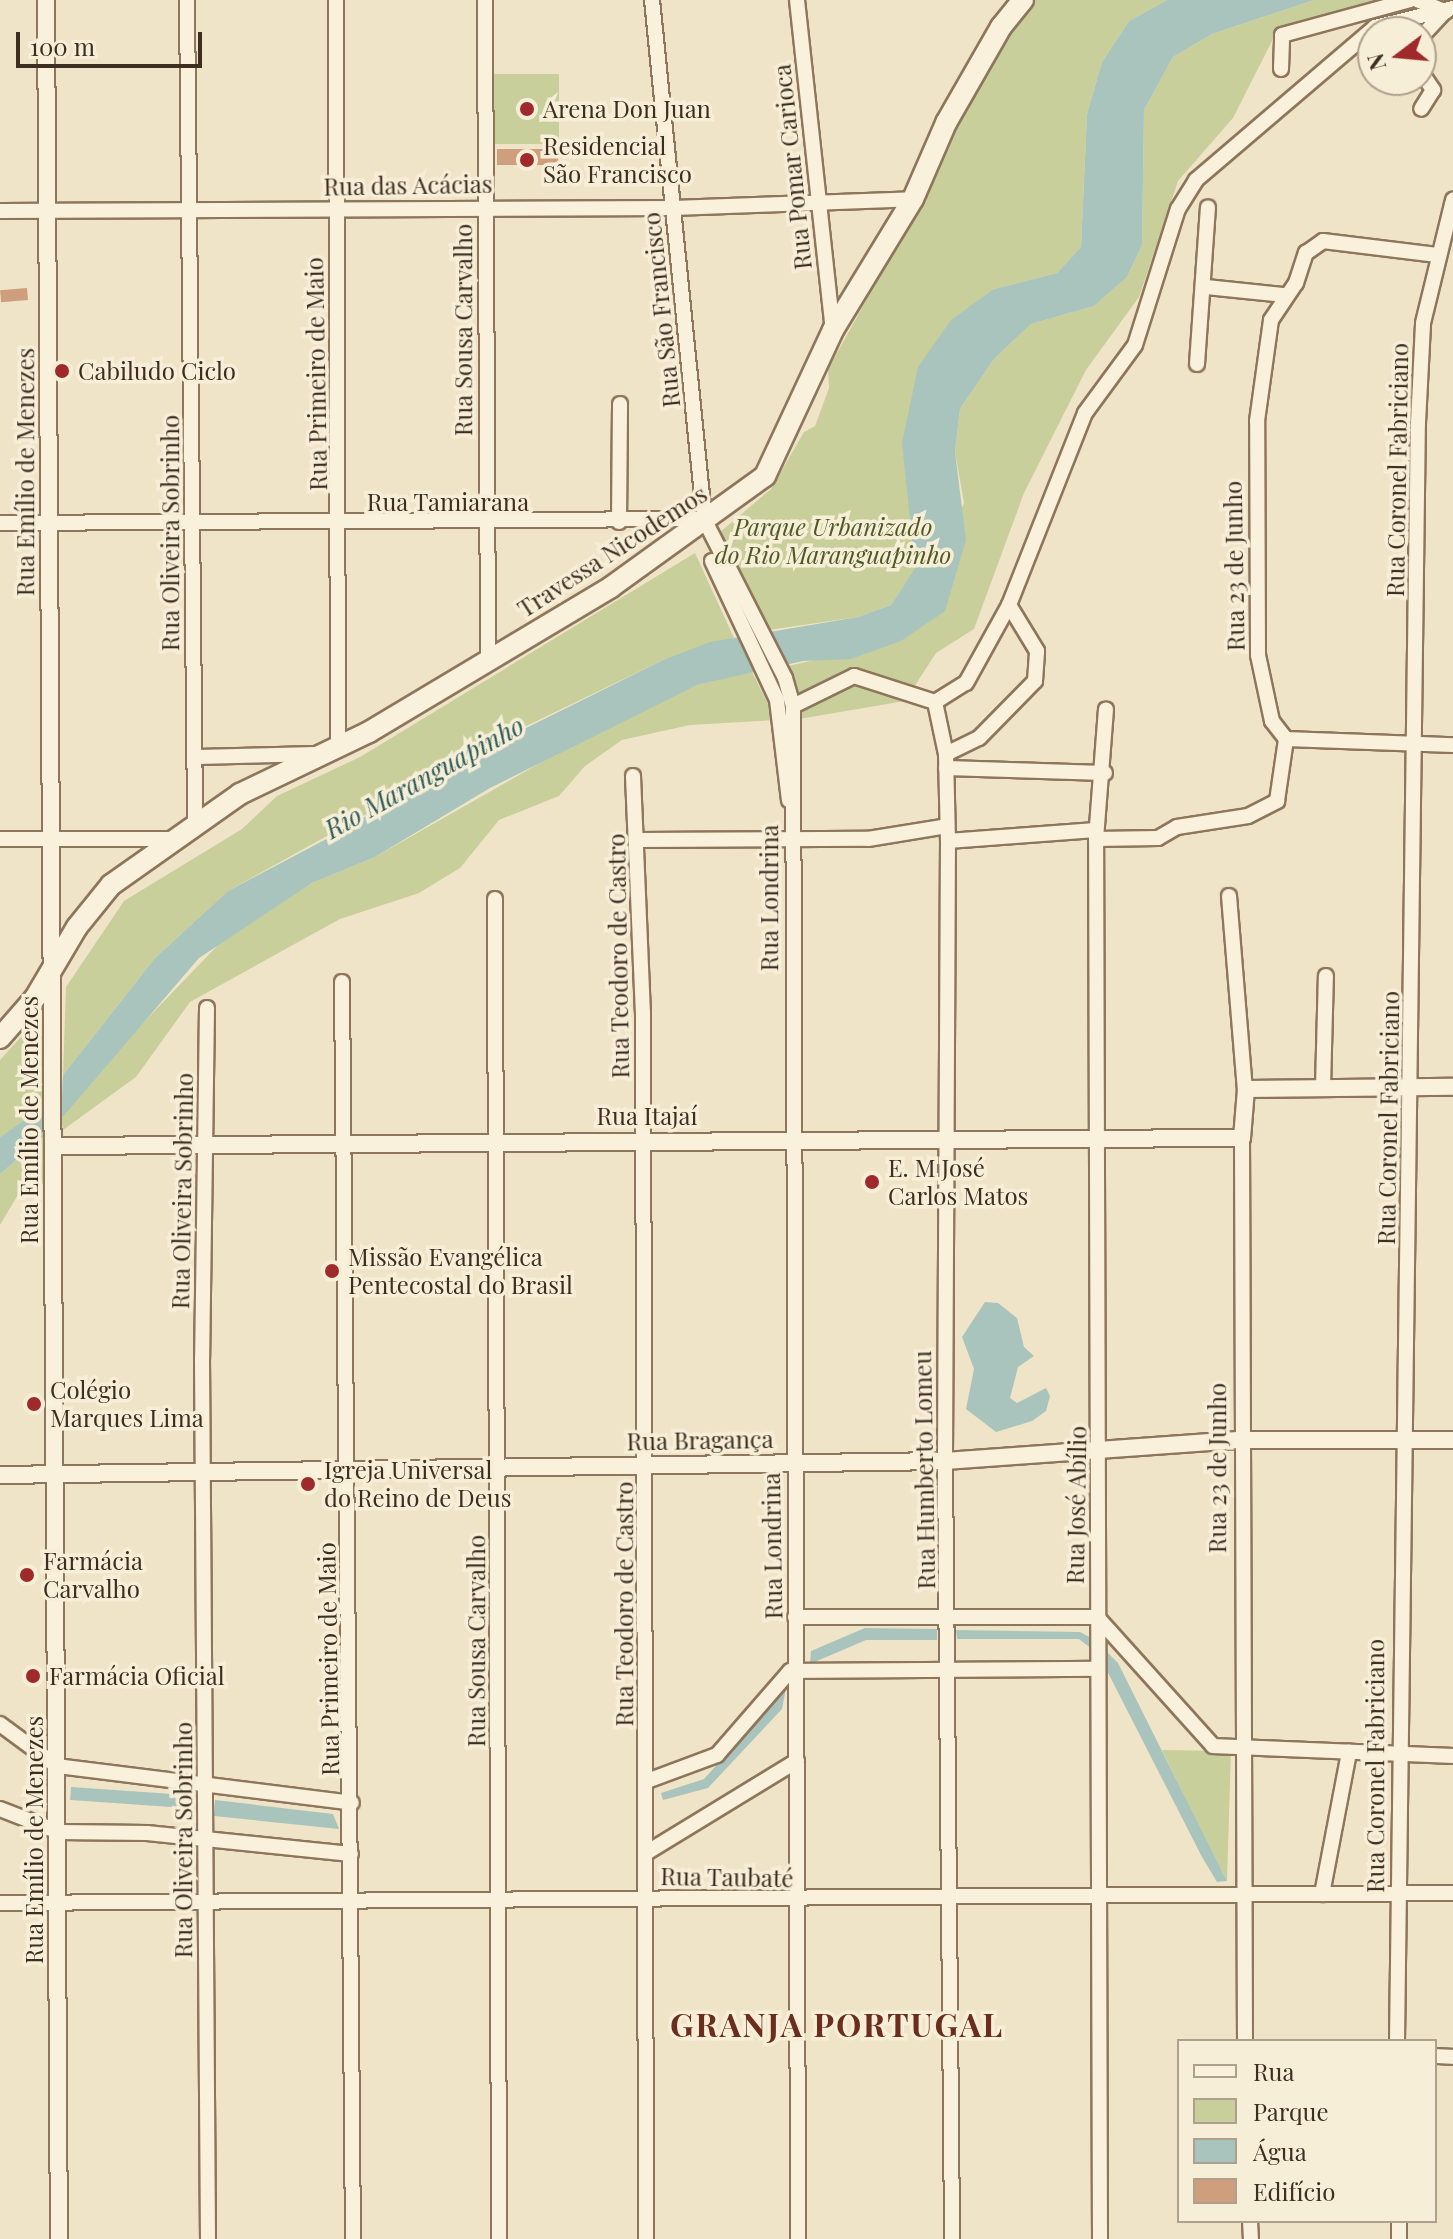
<!DOCTYPE html>
<html>
<head>
<meta charset="utf-8">
<style>
	body { margin:0 }
	#map { position:relative; width:1453px; height:2239px; overflow:hidden; background:#f0e4c8; font-family:"Playfair Display",serif }
	div>[style] { position:absolute }
	[style*='--x'] { left:calc(var(--x)*1px); top:calc(var(--y)*1px); width:calc(var(--w)*1px); rotate:calc(var(--a)*1deg) }
	.green>* { inset:0; background:#c9cf9b; transform-origin:0 0 }
	.water>* { inset:0; background:#a9c4bc; transform-origin:0 0 }
	.building>* { inset:0; background:#cf9f7d; transform-origin:0 0 }
	.roads { filter:drop-shadow(2px 0 #8d765c) drop-shadow(-2px 0 #8d765c) drop-shadow(0 2px #8d765c) drop-shadow(0 -2px #8d765c) }
	.minor>* { height:14px; margin:-7px; padding:0 7px; transform-origin:7px; border-radius:7px; background:#faf1dc }
	.tertiary>* { height:16px; margin:-8px; padding:0 8px; transform-origin:8px; border-radius:8px; background:#faf1dc }
	.secondary>* { height:20px; margin:-10px; padding:0 10px; transform-origin:10px; border-radius:10px; background:#faf1dc }
	.dots>* { width:22px; height:22px; translate:-50% -50%; box-sizing:border-box; border:4px solid #f7eed8; border-radius:50% }
	span { translate:-50% -50%; white-space:nowrap; text-align:center; line-height:1.15; -webkit-text-stroke:7px #f7eed8; paint-order:stroke }
	.poi-label { font-size:24px; color:#3d2e20 }
	.left { translate:0 -50%; text-align:left }
	.street-label { font-size:24px; color:#3d2e20 }
	.park-label { font-size:24px; color:#4d5a26; font-style:italic }
	.water-label { font-size:26px; color:#2f5d5a; font-style:italic }
	.district-label { font-size:32px; color:#6b2e1e; font-weight:700; letter-spacing:2px }
	.legend { position:absolute; left:1177px; top:2039px; width:260px; height:184px; box-sizing:border-box; background:#f7eed8; border:2px solid #ada18e; margin:0; padding:10px 14px; list-style:none; font-size:24px; color:#3d2e20 }
	.legend li { display:flex; align-items:center; gap:16px; height:40px }
	.legend b { width:40px; border:2px solid #ada18e }
	.north { position:absolute; left:1357px; top:16px; width:80px; height:80px; box-sizing:border-box; background:#f7eed8; border:2px solid #ada18e; border-radius:50%; rotate:254deg; font-size:22px; font-weight:700; line-height:32px; text-align:center; color:#3d2e20 }
	.north::after { content:''; display:block; margin:auto; width:28px; height:36px; background:#9e2a2b; clip-path:polygon(50% 0,100% 100%,50% 72%,0 100%) }
	.scale { position:absolute; left:16px; top:32px; width:186px; height:36px; box-sizing:border-box; border:4px solid #3d2e20; border-top:0; padding-left:10px; font-size:24px; line-height:28px; white-space:nowrap; color:#3d2e20; -webkit-text-stroke:6px #f7eed8; paint-order:stroke }
</style>
</head>
<body>
<div id="map">
	<div class="green">
		<div style="clip-path:polygon(1033px 0,1167px 0,1129px 21px,1102px 62px,1087px 114px,1081px 247px,1057px 273px,994px 289px,910px 508px,915px 568px,891px 605px,858px 617px,769px 630px,719px 533px,771px 489px,804px 432px,815px 426px,829px 388px,828px 369px,923px 198px,954px 120px,1006px 31px)"></div>
		<div style="clip-path:polygon(1314px 0,1392px 0,1276px 33px,1233px 118px,1178px 181px,1139px 297px,1086px 370px,1024px 493px,974px 629px,936px 653px,905px 701px,799px 719px,802px 700px,788px 666px,901px 641px,964px 503px,955px 452px,960px 409px,994px 359px,1031px 324px,1094px 306px,1127px 277px,1142px 245px,1144px 110px,1173px 57px,1212px 34px)"></div>
		<div style="left:494px;top:74px;width:65px;height:70px"></div>
		<div style="clip-path:polygon(695px 553px,734px 638px,663px 660px,516px 731px,228px 891px,155px 958px,63px 1075px,66px 987px,124px 901px,242px 829px,277px 796px,360px 757px)"></div>
		<div style="clip-path:polygon(752px 672px,776px 720px,690px 725px,622px 740px,585px 766px,559px 796px,499px 820px,460px 868px,419px 893px,340px 919px,190px 1002px,136px 1077px,63px 1130px,61px 1119px,115px 1052px,220px 943px,312px 883px,375px 857px,586px 737px,697px 685px)"></div>
		<div style="clip-path:polygon(41px 1015px,44px 1106px,0 1137px,0 1060px)"></div>
		<div style="clip-path:polygon(47px 1134px,46px 1183px,22px 1188px,0 1225px,0 1174px)"></div>
		<div style="clip-path:polygon(1162px 1750px,1231px 1751px,1227px 1881px,1194px 1816px)"></div>
	</div>
	<div class="water">
		<div style="clip-path:polygon(1167px 0,1314px 0,1212px 34px,1173px 57px,1144px 110px,1142px 245px,1127px 277px,1094px 306px,1031px 324px,994px 359px,960px 409px,955px 452px,966px 540px,945px 611px,901px 641px,851px 659px,803px 661px,697px 685px,490px 788px,375px 857px,312px 883px,199px 958px,61px 1119px,63px 1075px,155px 958px,228px 891px,351px 826px,413px 784px,663px 660px,710px 642px,858px 617px,891px 605px,915px 568px,902px 443px,918px 367px,951px 320px,994px 289px,1057px 273px,1081px 247px,1087px 114px,1102px 62px,1129px 21px)"></div>
		<div style="clip-path:polygon(44px 1106px,47px 1134px,0 1174px,0 1137px)"></div>
		<div style="clip-path:polygon(985px 1302px,998px 1303px,1017px 1318px,1024px 1347px,1034px 1356px,1018px 1367px,1010px 1398px,1017px 1403px,1046px 1388px,1050px 1396px,1046px 1411px,1032px 1421px,996px 1432px,966px 1409px,974px 1369px,962px 1337px)"></div>
		<div style="clip-path:polygon(865px 1628px,937px 1629px,937px 1640px,866px 1640px,810px 1664px,811px 1651px)"></div>
		<div style="clip-path:polygon(956px 1630px,1080px 1632px,1093px 1639px,1093px 1650px,1079px 1639px,957px 1639px)"></div>
		<div style="clip-path:polygon(1103px 1648px,1118px 1663px,1227px 1881px,1217px 1882px,1202px 1857px,1102px 1661px)"></div>
		<div style="clip-path:polygon(786px 1688px,782px 1709px,708px 1788px,663px 1800px,661px 1793px,704px 1779px)"></div>
		<div style="left:71px;top:1787px;width:123px;height:13px;rotate:4deg"></div>
		<div style="clip-path:polygon(215px 1800px,333px 1814px,339px 1829px,214px 1816px)"></div>
	</div>
	<div class="building">
		<div style="left:497px;top:149px;width:61px;height:16px"></div>
		<div style="left:27px;top:288px;width:12px;height:27px;rotate:85deg"></div>
	</div>
	<div class="roads">
		<div class="minor">
			<div style="--x:187;--y:0;--w:825;--a:89.44"></div>
			<div style="--x:336;--y:0;--w:748;--a:89.85"></div>
			<div style="--x:485;--y:0;--w:659;--a:89.74"></div>
			<div style="--x:652;--y:0;--w:528;--a:84.24"></div>
			<div style="--x:797;--y:0;--w:332;--a:83.8"></div>
			<div style="--x:1417;--y:0;--w:31;--a:22"></div>
			<div style="--x:1421;--y:37;--w:35;--a:-47"></div>
			<div style="--x:1281;--y:69;--w:34;--a:-88"></div>
			<div style="--x:1282;--y:35;--w:133;--a:-15.3"></div>
			<div style="--x:1421;--y:72;--w:22;--a:56"></div>
			<div style="--x:1433;--y:90;--w:22;--a:122"></div>
			<div style="--x:0;--y:211;--w:673;--a:-0.26"></div>
			<div style="--x:673;--y:208;--w:240;--a:-2.1"></div>
			<div style="--x:1206;--y:287;--w:77;--a:5.9"></div>
			<div style="--x:1197;--y:364;--w:157;--a:-86"></div>
			<div style="--x:704;--y:519;--w:178;--a:63"></div>
			<div style="--x:785;--y:678;--w:29;--a:74"></div>
			<div style="--x:793;--y:706;--w:1533;--a:89.81"></div>
			<div style="--x:619;--y:522;--w:118;--a:-89.5"></div>
			<div style="--x:0;--y:523;--w:704;--a:-0.33"></div>
			<div style="--x:712;--y:561;--w:153;--a:64.9"></div>
			<div style="--x:777;--y:700;--w:101;--a:83.2"></div>
			<div style="--x:935;--y:702;--w:53;--a:78.1"></div>
			<div style="--x:946;--y:754;--w:87;--a:88.7"></div>
			<div style="--x:948;--y:841;--w:620;--a:90.28"></div>
			<div style="--x:945;--y:1461;--w:778;--a:89.48"></div>
			<div style="--x:793;--y:706;--w:68;--a:-26.2"></div>
			<div style="--x:854;--y:676;--w:85;--a:17.8"></div>
			<div style="--x:935;--y:702;--w:36;--a:-32"></div>
			<div style="--x:966;--y:683;--w:89;--a:-61.1"></div>
			<div style="--x:1009;--y:605;--w:206;--a:-68.4"></div>
			<div style="--x:1085;--y:413;--w:84;--a:-53.7"></div>
			<div style="--x:1135;--y:345;--w:143;--a:-72.5"></div>
			<div style="--x:1178;--y:209;--w:34;--a:-58"></div>
			<div style="--x:1196;--y:180;--w:235;--a:-40.5"></div>
			<div style="--x:1375;--y:27;--w:80;--a:-13.7"></div>
			<div style="--x:1286;--y:739;--w:167;--a:2.1"></div>
			<div style="--x:946;--y:754;--w:37;--a:-26"></div>
			<div style="--x:979;--y:738;--w:80;--a:-45.5"></div>
			<div style="--x:1035;--y:681;--w:30;--a:-86"></div>
			<div style="--x:1037;--y:651;--w:54;--a:-121.3"></div>
			<div style="--x:195;--y:757;--w:123;--a:-1.4"></div>
			<div style="--x:946;--y:768;--w:159;--a:1.8"></div>
			<div style="--x:633;--y:776;--w:236;--a:87.6"></div>
			<div style="--x:643;--y:1012;--w:1227;--a:89.86"></div>
			<div style="--x:0;--y:839;--w:176;--a:0"></div>
			<div style="--x:1096;--y:839;--w:62;--a:-0.9"></div>
			<div style="--x:1158;--y:838;--w:22;--a:-30"></div>
			<div style="--x:1177;--y:827;--w:72;--a:-8.8"></div>
			<div style="--x:1248;--y:816;--w:33;--a:-27"></div>
			<div style="--x:1277;--y:801;--w:63;--a:-81.7"></div>
			<div style="--x:1286;--y:739;--w:23;--a:-128"></div>
			<div style="--x:1272;--y:721;--w:67;--a:-102"></div>
			<div style="--x:1258;--y:655;--w:234;--a:-90.2"></div>
			<div style="--x:1257;--y:421;--w:102;--a:-82.1"></div>
			<div style="--x:1271;--y:320;--w:45;--a:-56"></div>
			<div style="--x:1296;--y:283;--w:32;--a:-72"></div>
			<div style="--x:1306;--y:253;--w:21;--a:-35"></div>
			<div style="--x:1323;--y:241;--w:115;--a:7"></div>
			<div style="--x:639;--y:840;--w:229;--a:-0.3"></div>
			<div style="--x:868;--y:839;--w:80;--a:-9.3"></div>
			<div style="--x:948;--y:841;--w:148;--a:-4.3"></div>
			<div style="--x:1229;--y:896;--w:195;--a:85.3"></div>
			<div style="--x:495;--y:899;--w:1340;--a:89.83"></div>
			<div style="--x:342;--y:982;--w:1257;--a:89.5"></div>
			<div style="--x:207;--y:1008;--w:351;--a:90.8"></div>
			<div style="--x:202;--y:1359;--w:880;--a:89.61"></div>
			<div style="--x:1323;--y:1087;--w:111;--a:-88.5"></div>
			<div style="--x:1242;--y:1138;--w:903;--a:89.81"></div>
			<div style="--x:795;--y:1617;--w:302;--a:0"></div>
			<div style="--x:1097;--y:1617;--w:173;--a:48"></div>
			<div style="--x:1213;--y:1746;--w:240;--a:2.4"></div>
			<div style="--x:0;--y:1724;--w:71;--a:36.4"></div>
			<div style="--x:57;--y:1766;--w:297;--a:7.1"></div>
			<div style="--x:647;--y:1781;--w:75;--a:-20.4"></div>
			<div style="--x:717;--y:1755;--w:111;--a:-49"></div>
			<div style="--x:790;--y:1671;--w:306;--a:-0.4"></div>
			<div style="--x:0;--y:1809;--w:63;--a:21.3"></div>
			<div style="--x:59;--y:1832;--w:88;--a:0.7"></div>
			<div style="--x:147;--y:1833;--w:205;--a:5.9"></div>
			<div style="--x:646;--y:1853;--w:177;--a:-31.4"></div>
			<div style="--x:1322;--y:1894;--w:145;--a:-79.2"></div>
			<div style="--x:0;--y:1903;--w:1453;--a:-0.39"></div>
			<div style="--x:1397;--y:2041;--w:1618;--a:-89.26"></div>
			<div style="--x:1418;--y:423;--w:100;--a:-87.1"></div>
			<div style="--x:1423;--y:323;--w:127;--a:-76.3"></div>
			<div style="--x:1435;--y:2056;--w:18;--a:3"></div>
			<div style="--x:1250;--y:2221;--w:18;--a:87"></div>
			<div style="--x:1399;--y:2221;--w:18;--a:90"></div>
			<div style="--x:1100;--y:2239;--w:1400;--a:-90.16"></div>
			<div style="--x:1096;--y:839;--w:130;--a:-85.6"></div>
		</div>
		<div class="tertiary">
			<div style="--x:46;--y:0;--w:2239;--a:89.67"></div>
			<div style="--x:53;--y:1146;--w:1189;--a:-0.39"></div>
			<div style="--x:1242;--y:1138;--w:49;--a:-85.3"></div>
			<div style="--x:1246;--y:1089;--w:207;--a:-0.6"></div>
			<div style="--x:0;--y:1475;--w:945;--a:-0.85"></div>
			<div style="--x:945;--y:1461;--w:297;--a:-4.1"></div>
			<div style="--x:1241;--y:1440;--w:212;--a:0"></div>
		</div>
		<div class="secondary">
			<div style="--x:0;--y:1038;--w:53;--a:-48.8"></div>
			<div style="--x:35;--y:998;--w:82;--a:-59.4"></div>
			<div style="--x:77;--y:927;--w:54;--a:-51"></div>
			<div style="--x:111;--y:885;--w:158;--a:-35.2"></div>
			<div style="--x:240;--y:794;--w:143;--a:-25.7"></div>
			<div style="--x:369;--y:732;--w:282;--a:-30.9"></div>
			<div style="--x:611;--y:587;--w:190;--a:-35.8"></div>
			<div style="--x:765;--y:476;--w:161;--a:-65"></div>
			<div style="--x:833;--y:330;--w:153;--a:-58.6"></div>
			<div style="--x:913;--y:199;--w:83;--a:-66.5"></div>
			<div style="--x:946;--y:123;--w:111;--a:-60.2"></div>
			<div style="--x:1001;--y:27;--w:35;--a:-51"></div>
		</div>
	</div>
	<div class="dots">
		<div style="left:527px;top:109px;background:#9e2a2b"></div>
		<div style="left:527px;top:160px;background:#9e2a2b"></div>
		<div style="left:62px;top:371px;background:#9e2a2b"></div>
		<div style="left:872px;top:1182px;background:#9e2a2b"></div>
		<div style="left:332px;top:1271px;background:#9e2a2b"></div>
		<div style="left:34px;top:1404px;background:#9e2a2b"></div>
		<div style="left:308px;top:1484px;background:#9e2a2b"></div>
		<div style="left:27px;top:1575px;background:#9e2a2b"></div>
		<div style="left:33px;top:1676px;background:#9e2a2b"></div>
	</div>
	<div class="poi-label">
		<span class="left" style="left:543px;top:109px">Arena Don Juan</span>
		<span class="left" style="left:543px;top:160px">Residencial<br>São Francisco</span>
		<span class="left" style="left:78px;top:371px">Cabiludo Ciclo</span>
		<span class="left" style="left:888px;top:1182px">E. M José<br>Carlos Matos</span>
		<span class="left" style="left:348px;top:1271px">Missão Evangélica<br>Pentecostal do Brasil</span>
		<span class="left" style="left:50px;top:1404px">Colégio<br>Marques Lima</span>
		<span class="left" style="left:324px;top:1484px">Igreja Universal<br>do Reino de Deus</span>
		<span class="left" style="left:43px;top:1575px">Farmácia<br>Carvalho</span>
		<span class="left" style="left:49px;top:1676px">Farmácia Oficial</span>
	</div>
	<div class="street-label">
		<span style="left:792px;top:167px;rotate:-96deg">Rua Pomar Carioca</span>
		<span style="left:408px;top:185px;rotate:-1deg">Rua das Acácias</span>
		<span style="left:661px;top:310px;rotate:-96deg">Rua São Francisco</span>
		<span style="left:463px;top:330px;rotate:-90deg">Rua Sousa Carvalho</span>
		<span style="left:316px;top:374px;rotate:-91deg">Rua Primeiro de Maio</span>
		<span style="left:1397px;top:470px;rotate:-89deg">Rua Coronel Fabriciano</span>
		<span style="left:25px;top:472px;rotate:-90deg">Rua Emílio de Menezes</span>
		<span style="left:448px;top:502px">Rua Tamiarana</span>
		<span style="left:170px;top:533px;rotate:-90deg">Rua Oliveira Sobrinho</span>
		<span style="left:612px;top:551px;rotate:-33deg">Travessa Nicodemos</span>
		<span style="left:1234px;top:566px;rotate:-91deg">Rua 23 de Junho</span>
		<span style="left:769px;top:898px;rotate:-90deg">Rua Londrina</span>
		<span style="left:618px;top:956px;rotate:-91deg">Rua Teodoro de Castro</span>
		<span style="left:647px;top:1116px">Rua Itajaí</span>
		<span style="left:1388px;top:1118px;rotate:-89deg">Rua Coronel Fabriciano</span>
		<span style="left:29px;top:1120px;rotate:-90deg">Rua Emílio de Menezes</span>
		<span style="left:182px;top:1191px;rotate:-89deg">Rua Oliveira Sobrinho</span>
		<span style="left:700px;top:1440px;rotate:-1deg">Rua Bragança</span>
		<span style="left:1217px;top:1468px;rotate:-90deg">Rua 23 de Junho</span>
		<span style="left:924px;top:1470px;rotate:-91deg">Rua Humberto Lomeu</span>
		<span style="left:1076px;top:1505px;rotate:-89deg">Rua José Abílio</span>
		<span style="left:772px;top:1546px;rotate:-91deg">Rua Londrina</span>
		<span style="left:624px;top:1604px;rotate:-90deg">Rua Teodoro de Castro</span>
		<span style="left:476px;top:1641px;rotate:-90deg">Rua Sousa Carvalho</span>
		<span style="left:328px;top:1659px;rotate:-91deg">Rua Primeiro de Maio</span>
		<span style="left:1375px;top:1766px;rotate:-90deg">Rua Coronel Fabriciano</span>
		<span style="left:34px;top:1840px;rotate:-90deg">Rua Emílio de Menezes</span>
		<span style="left:183px;top:1840px;rotate:-90deg">Rua Oliveira Sobrinho</span>
		<span style="left:727px;top:1877px;rotate:1deg">Rua Taubaté</span>
	</div>
	<div class="park-label">
		<span style="left:833px;top:541px">Parque Urbanizado<br>do Rio Maranguapinho</span>
	</div>
	<div class="water-label">
		<span style="left:424px;top:777px;rotate:-29deg">Rio Maranguapinho</span>
	</div>
	<div class="district-label">
		<span style="left:837px;top:2024px">GRANJA PORTUGAL</span>
	</div>
	<ul class="legend">
	<li><b style="height:10px;background:#faf1dc"></b>Rua</li>
	<li><b style="height:22px;background:#c9cf9b"></b>Parque</li>
	<li><b style="height:22px;background:#a9c4bc"></b>Água</li>
	<li><b style="height:22px;background:#cf9f7d"></b>Edifício</li>
	</ul>
	<div class="north">N</div>
	<div class="scale">100 m</div>
</div>
</body>
</html>
